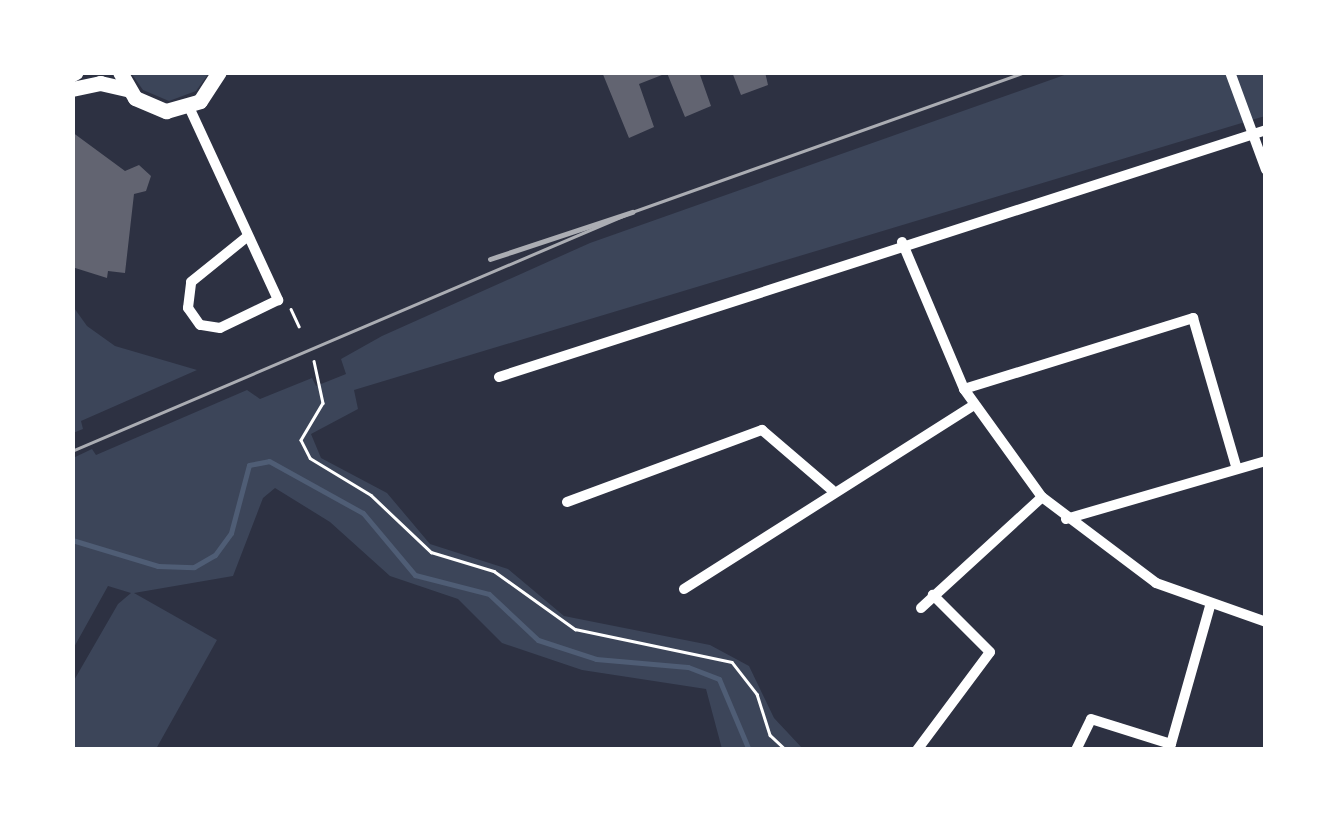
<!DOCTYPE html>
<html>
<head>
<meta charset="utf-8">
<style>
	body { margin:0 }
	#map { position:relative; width:1338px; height:822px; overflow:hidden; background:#2d3142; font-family:Inter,sans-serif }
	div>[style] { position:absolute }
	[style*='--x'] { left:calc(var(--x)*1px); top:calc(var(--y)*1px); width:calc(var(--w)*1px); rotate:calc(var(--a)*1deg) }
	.green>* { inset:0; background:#3c4559 }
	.stream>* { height:5px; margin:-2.5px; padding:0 2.5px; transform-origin:2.5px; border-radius:2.5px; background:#4f5d75 }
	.building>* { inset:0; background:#626471 }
	.path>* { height:2.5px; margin:-1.25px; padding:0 1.25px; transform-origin:1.25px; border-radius:1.25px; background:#fff }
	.minor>* { height:10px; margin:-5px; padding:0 5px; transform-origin:5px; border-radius:5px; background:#fff }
	.secondary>* { height:15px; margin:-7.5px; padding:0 7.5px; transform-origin:7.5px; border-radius:7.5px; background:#fff }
	.tram>* { height:2.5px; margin:-1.25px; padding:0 1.25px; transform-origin:1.25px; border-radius:1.25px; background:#abadb3 }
	.rail>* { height:5px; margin:-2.5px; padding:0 2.5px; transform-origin:2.5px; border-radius:2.5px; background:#abadb3 }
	span { translate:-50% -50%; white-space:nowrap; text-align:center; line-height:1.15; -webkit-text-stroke:8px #fff; paint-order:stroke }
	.frame { position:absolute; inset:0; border:75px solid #fff; pointer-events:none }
</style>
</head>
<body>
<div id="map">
	<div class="green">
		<div style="clip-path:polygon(131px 73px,209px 73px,196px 91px,169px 101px,143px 90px)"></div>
		<div style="clip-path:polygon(1070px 73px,1265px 73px,1265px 116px,354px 390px,358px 409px,311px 434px,321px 458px,387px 493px,430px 544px,508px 569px,564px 616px,710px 645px,749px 666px,774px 718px,803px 749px,722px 749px,706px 689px,582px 670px,502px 643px,458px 599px,390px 576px,330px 522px,275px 488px,263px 498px,233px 576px,134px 593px,217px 640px,156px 749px,73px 749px,73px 682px,118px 604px,131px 593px,108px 586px,73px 649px,73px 458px,92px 449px,96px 455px,247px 390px,260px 399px,312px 378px,316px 386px,346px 374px,341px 359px,382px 336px,590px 243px)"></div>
		<div style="clip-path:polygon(72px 305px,87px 326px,115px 346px,197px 370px,81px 421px,83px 429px,73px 433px)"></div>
	</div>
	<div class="stream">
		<div style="--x:72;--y:540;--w:90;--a:16.8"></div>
		<div style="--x:158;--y:566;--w:36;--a:2"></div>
		<div style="--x:194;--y:567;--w:24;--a:-30"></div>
		<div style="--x:215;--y:555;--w:27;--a:-54"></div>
		<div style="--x:231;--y:533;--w:70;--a:-75.2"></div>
		<div style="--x:249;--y:465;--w:20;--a:-11"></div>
		<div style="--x:269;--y:461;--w:107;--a:29"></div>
		<div style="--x:363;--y:513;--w:81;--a:50"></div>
		<div style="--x:415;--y:575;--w:76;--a:14.4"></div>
		<div style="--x:489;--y:594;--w:67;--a:43.2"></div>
		<div style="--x:538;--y:640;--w:61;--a:18.1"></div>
		<div style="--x:596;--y:659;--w:92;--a:5"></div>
		<div style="--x:688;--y:667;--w:33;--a:21"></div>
		<div style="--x:719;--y:679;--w:77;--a:67.1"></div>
	</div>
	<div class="building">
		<div style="clip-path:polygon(602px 72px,699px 72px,711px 106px,685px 117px,667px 73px,639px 84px,654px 127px,629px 138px)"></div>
		<div style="clip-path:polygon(732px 72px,765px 72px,768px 85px,741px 95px)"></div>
		<div style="clip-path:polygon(72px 132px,125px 171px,139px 165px,151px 176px,146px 191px,134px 194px,125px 273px,108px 271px,107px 278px,72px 267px)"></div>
	</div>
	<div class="path">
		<div style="--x:291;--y:309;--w:19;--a:65"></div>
		<div style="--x:314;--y:361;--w:43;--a:77.9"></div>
		<div style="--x:323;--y:403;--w:43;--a:120.7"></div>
		<div style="--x:301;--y:440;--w:20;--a:63"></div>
		<div style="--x:310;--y:458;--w:71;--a:31.2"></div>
		<div style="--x:371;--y:495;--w:83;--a:43.5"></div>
		<div style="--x:431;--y:552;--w:66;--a:16.8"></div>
		<div style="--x:494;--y:571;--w:100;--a:35.6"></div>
		<div style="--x:575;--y:629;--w:160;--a:11.9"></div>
		<div style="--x:732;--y:662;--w:41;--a:52"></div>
		<div style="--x:757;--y:694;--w:43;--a:72.4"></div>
		<div style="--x:770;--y:735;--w:22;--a:43"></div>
	</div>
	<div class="minor">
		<div style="--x:1230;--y:72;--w:104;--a:69.8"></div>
		<div style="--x:189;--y:107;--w:213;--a:65.2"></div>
		<div style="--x:278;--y:300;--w:64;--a:154.2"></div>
		<div style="--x:220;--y:328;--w:20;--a:-171"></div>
		<div style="--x:200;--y:325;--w:21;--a:-125"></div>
		<div style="--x:188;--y:308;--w:26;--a:-83"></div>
		<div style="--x:191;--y:282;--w:73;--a:-38.9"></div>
		<div style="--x:902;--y:242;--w:160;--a:67.1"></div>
		<div style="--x:964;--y:389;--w:133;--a:54.2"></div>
		<div style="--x:1042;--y:497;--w:143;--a:37"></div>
		<div style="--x:1156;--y:583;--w:117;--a:19.5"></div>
		<div style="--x:499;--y:377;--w:806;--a:-17.85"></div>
		<div style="--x:964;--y:389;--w:240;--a:-17.2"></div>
		<div style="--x:1193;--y:318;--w:157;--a:73.8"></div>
		<div style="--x:567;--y:502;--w:208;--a:-20.3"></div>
		<div style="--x:762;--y:430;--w:92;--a:40.6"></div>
		<div style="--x:1066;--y:519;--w:208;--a:-16.2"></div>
		<div style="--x:684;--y:589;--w:343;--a:-32.4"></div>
		<div style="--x:921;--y:608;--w:164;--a:-42.5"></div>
		<div style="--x:917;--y:750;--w:122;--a:-53.3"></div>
		<div style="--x:990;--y:652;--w:81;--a:-135"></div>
		<div style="--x:1076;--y:750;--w:34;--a:-64"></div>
		<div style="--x:1091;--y:719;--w:84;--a:17.4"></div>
		<div style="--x:1171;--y:744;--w:143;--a:-74.2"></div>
	</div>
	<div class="secondary">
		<div style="--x:120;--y:72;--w:30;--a:60"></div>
		<div style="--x:135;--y:98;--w:34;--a:23"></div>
		<div style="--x:166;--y:111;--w:35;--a:-16"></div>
		<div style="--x:200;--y:101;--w:35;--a:-57"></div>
		<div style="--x:72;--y:74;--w:4;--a:-27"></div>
		<div style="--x:72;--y:89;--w:29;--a:-12"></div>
		<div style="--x:100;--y:83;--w:28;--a:13"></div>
	</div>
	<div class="tram">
		<div style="--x:72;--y:451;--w:609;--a:-23.11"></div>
		<div style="--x:632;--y:212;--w:417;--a:-19.6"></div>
	</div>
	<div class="rail">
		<div style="--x:490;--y:259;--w:150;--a:-18.3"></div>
	</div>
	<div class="frame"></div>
</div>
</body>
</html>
